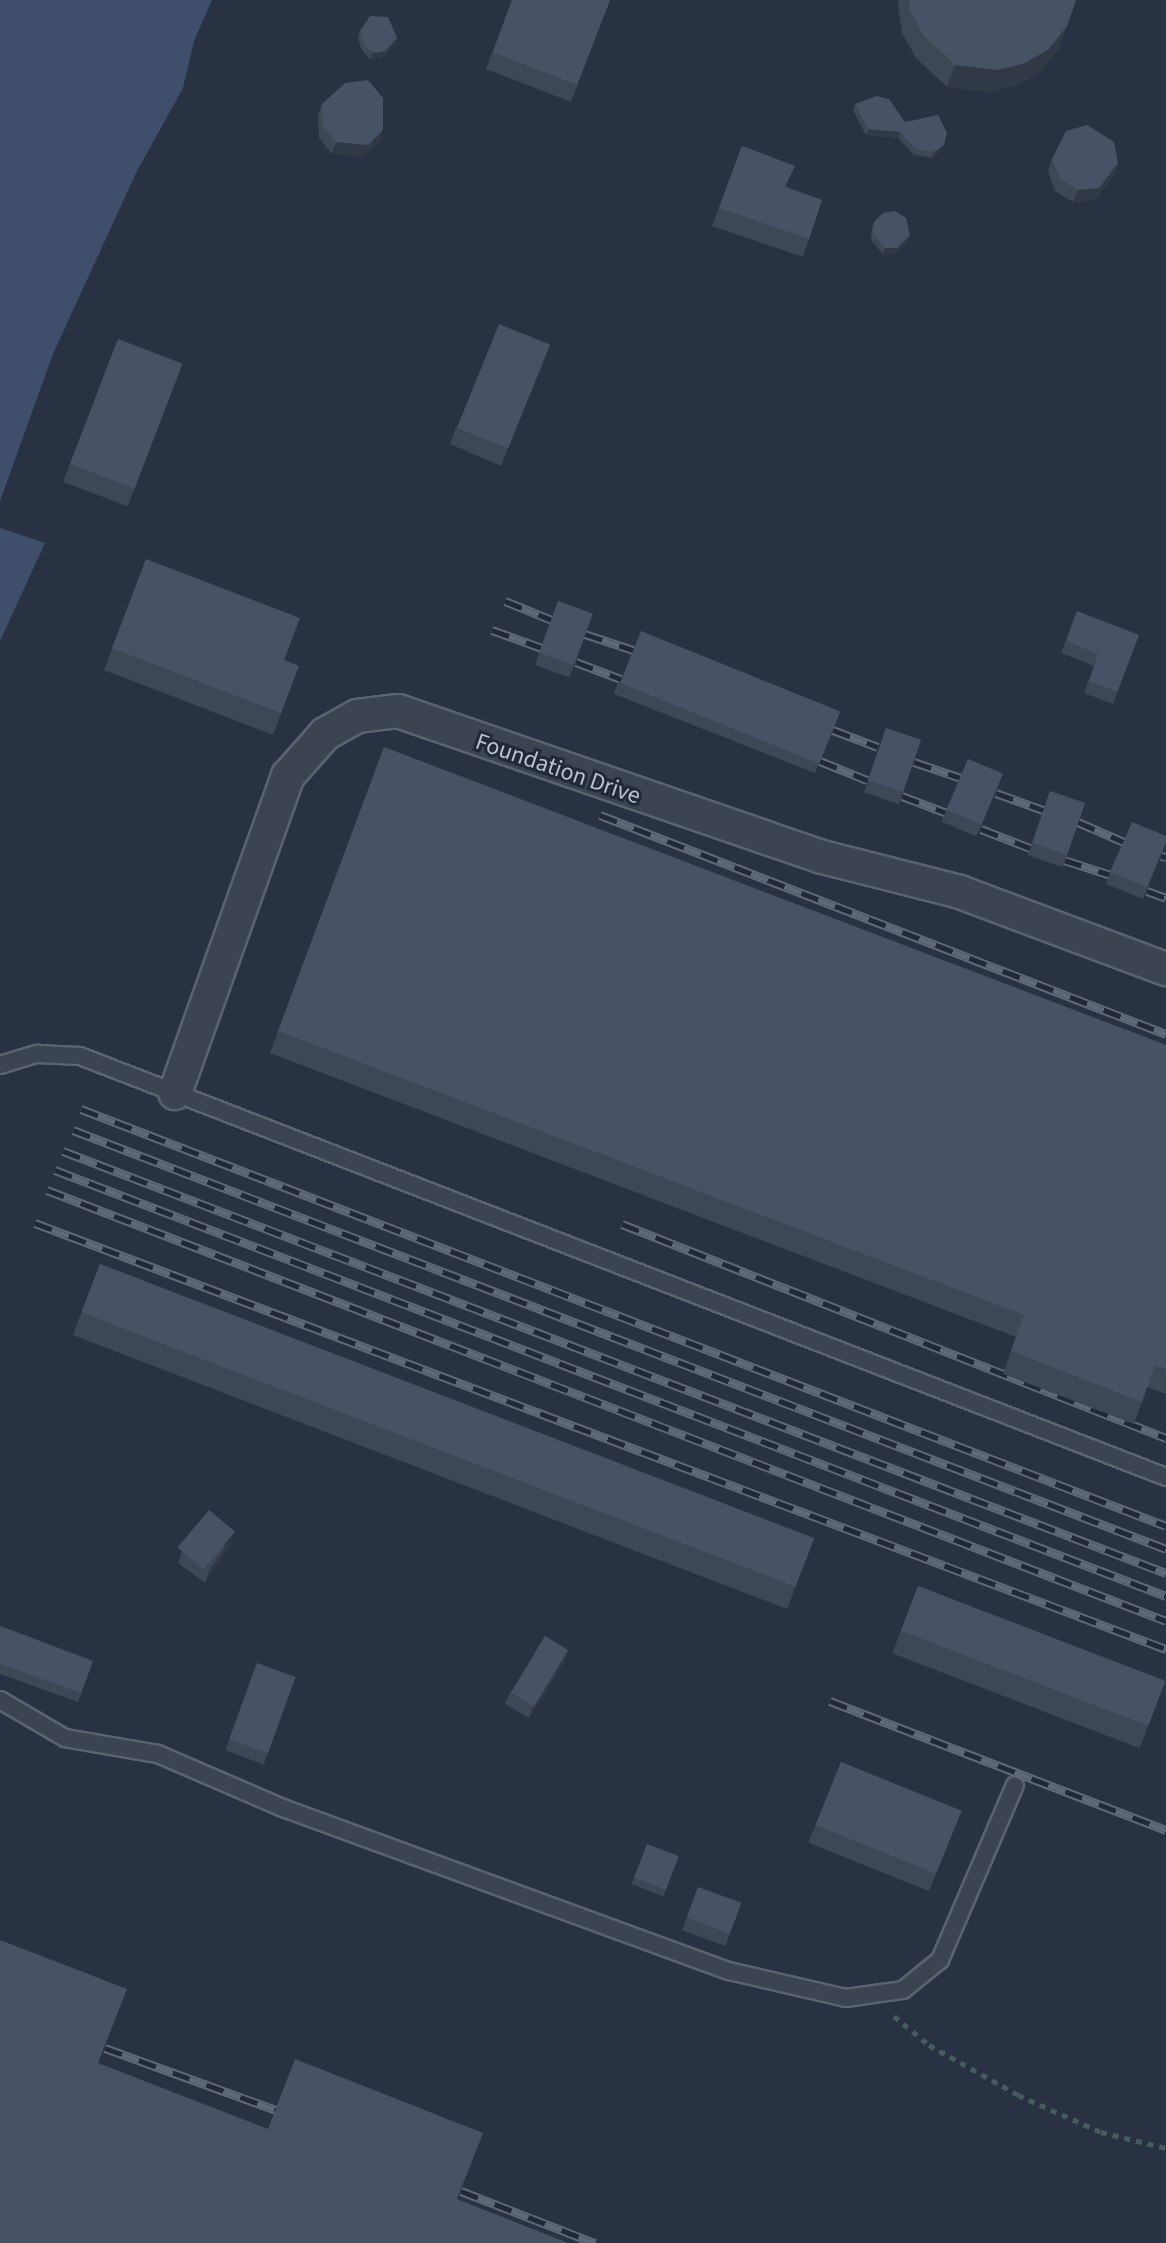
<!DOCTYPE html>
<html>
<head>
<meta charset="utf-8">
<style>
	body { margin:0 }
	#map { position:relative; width:1166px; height:2243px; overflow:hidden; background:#283242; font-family:"Source Sans 3",sans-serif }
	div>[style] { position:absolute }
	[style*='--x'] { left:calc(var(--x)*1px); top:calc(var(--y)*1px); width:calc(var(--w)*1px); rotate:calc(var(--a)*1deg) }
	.water>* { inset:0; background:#3f4e6b }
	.path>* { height:5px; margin-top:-2.5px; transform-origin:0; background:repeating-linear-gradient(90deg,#485c60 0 6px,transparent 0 12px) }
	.roads { filter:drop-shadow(2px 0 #5b6270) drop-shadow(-2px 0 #5b6270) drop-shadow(0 2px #5b6270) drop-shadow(0 -2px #5b6270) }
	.service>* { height:16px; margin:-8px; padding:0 8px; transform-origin:8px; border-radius:8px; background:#3c4452 }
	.minor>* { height:32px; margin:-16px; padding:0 16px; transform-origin:16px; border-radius:16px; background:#3c4452 }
	.rail>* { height:9px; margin-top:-4.5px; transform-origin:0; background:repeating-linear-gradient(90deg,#212938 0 18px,#5f6879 0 36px); box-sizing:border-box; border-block:2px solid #5f6879 }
	.wall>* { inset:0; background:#3d4756; transform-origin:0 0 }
	.shaded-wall>* { inset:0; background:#323946; transform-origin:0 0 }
	.building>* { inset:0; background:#475264; transform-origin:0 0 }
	span { translate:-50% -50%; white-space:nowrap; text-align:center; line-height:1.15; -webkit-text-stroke:6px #212938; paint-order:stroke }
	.street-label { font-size:24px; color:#bac0cc }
</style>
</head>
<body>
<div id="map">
	<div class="water">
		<div style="clip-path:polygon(0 0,212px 0,194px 41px,183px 88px,136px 173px,53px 354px,0 501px)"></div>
		<div style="clip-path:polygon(0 528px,45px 543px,0 641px)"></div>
	</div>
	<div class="path">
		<div style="--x:894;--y:2016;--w:45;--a:39.6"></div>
		<div style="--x:929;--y:2045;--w:102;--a:29.3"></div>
		<div style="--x:1018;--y:2095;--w:91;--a:24"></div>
		<div style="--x:1101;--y:2132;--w:67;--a:13.8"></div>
	</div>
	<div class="roads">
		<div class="service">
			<div style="--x:0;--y:1065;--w:39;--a:-17"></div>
			<div style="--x:37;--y:1054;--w:43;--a:2.7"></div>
			<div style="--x:80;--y:1056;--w:1165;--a:21.19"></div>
			<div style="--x:0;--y:1700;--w:75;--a:30.3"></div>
			<div style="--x:65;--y:1738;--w:94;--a:9.8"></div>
			<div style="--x:158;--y:1754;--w:136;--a:23.4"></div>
			<div style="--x:283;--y:1808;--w:475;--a:20.1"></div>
			<div style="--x:729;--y:1971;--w:120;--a:13"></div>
			<div style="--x:846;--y:1998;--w:58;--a:-8"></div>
			<div style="--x:903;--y:1990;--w:48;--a:-39"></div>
			<div style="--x:940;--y:1960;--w:190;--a:-66.8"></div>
		</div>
		<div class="minor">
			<div style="--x:175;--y:1093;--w:337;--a:-70.4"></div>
			<div style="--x:288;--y:776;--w:56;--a:-48.6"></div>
			<div style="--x:325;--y:734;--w:37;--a:-29"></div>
			<div style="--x:357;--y:716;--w:41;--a:-7"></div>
			<div style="--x:398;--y:711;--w:448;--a:19"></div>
			<div style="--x:822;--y:857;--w:142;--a:14.2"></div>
			<div style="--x:960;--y:892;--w:220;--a:20.5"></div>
		</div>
	</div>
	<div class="rail">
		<div style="--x:505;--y:601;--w:51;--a:22"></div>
		<div style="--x:492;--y:630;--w:53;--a:19.8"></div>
		<div style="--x:585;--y:634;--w:51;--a:18.4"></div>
		<div style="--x:576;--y:662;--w:48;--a:20.7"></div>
		<div style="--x:833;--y:730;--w:48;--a:20.7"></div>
		<div style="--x:820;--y:761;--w:51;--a:22"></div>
		<div style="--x:914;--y:762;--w:50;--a:18.8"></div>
		<div style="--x:996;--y:793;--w:50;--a:19.9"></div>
		<div style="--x:902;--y:796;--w:48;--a:20.7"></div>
		<div style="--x:600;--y:815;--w:607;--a:21.15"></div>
		<div style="--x:1078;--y:822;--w:50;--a:23.5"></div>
		<div style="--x:981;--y:829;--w:53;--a:21.2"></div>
		<div style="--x:1161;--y:856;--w:5;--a:11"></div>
		<div style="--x:1064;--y:860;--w:49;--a:17.7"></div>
		<div style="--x:1147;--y:891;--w:20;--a:20"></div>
		<div style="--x:81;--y:1109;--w:1162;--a:21.02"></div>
		<div style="--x:73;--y:1130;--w:1171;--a:20.97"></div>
		<div style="--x:63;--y:1151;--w:1181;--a:20.94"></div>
		<div style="--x:55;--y:1170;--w:1190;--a:20.98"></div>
		<div style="--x:47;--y:1190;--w:1199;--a:21.06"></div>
		<div style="--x:35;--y:1223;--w:1209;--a:20.64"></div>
		<div style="--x:622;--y:1224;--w:585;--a:21.47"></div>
		<div style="--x:830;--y:1701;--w:360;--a:21"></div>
		<div style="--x:105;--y:2048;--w:182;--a:19.9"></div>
		<div style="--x:461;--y:2191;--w:144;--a:21.2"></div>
	</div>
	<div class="wall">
		<div style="clip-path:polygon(512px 0,610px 0,571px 102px,486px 69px)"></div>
		<div style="clip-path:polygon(899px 0,1076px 0,1059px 48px,1041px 71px,1017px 85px,990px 92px,947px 87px,916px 58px,902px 33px,898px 5px)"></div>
		<div style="clip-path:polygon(360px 31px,397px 38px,395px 44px,383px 57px,370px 59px,361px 49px,358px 37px)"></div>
		<div style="clip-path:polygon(322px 104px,379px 142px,363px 156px,332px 154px,319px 138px,318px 116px)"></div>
		<div style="clip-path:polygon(855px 104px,905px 122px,941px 151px,932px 158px,914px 155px,898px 138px,866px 135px,853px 110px)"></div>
		<div style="clip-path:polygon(742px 146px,787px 187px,822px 200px,803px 257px,712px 226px)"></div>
		<div style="clip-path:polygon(1052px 159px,1118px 163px,1114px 175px,1095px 200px,1073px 202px,1055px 191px,1048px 171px)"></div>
		<div style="clip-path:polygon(874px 222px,908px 241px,895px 254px,883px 254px,871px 240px,872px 228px)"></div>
		<div style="left:118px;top:339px;width:69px;height:153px;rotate:21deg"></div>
		<div style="clip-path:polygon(550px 345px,501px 466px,450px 444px,456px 427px)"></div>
		<div style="clip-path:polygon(146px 559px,284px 660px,299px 666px,273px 735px,104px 670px)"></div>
		<div style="left:558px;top:601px;width:37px;height:68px;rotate:20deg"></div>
		<div style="clip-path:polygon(1077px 611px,1139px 635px,1113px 704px,1084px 693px,1094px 666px,1061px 653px)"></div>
		<div style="clip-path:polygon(618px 682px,840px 712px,815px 773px,614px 694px)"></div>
		<div style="left:886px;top:728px;width:37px;height:68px;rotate:19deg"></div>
		<div style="clip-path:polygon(384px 747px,1166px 1045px,1166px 1394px,1147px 1387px,1134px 1424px,1003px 1374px,1016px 1337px,270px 1053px)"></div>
		<div style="left:968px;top:759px;width:38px;height:68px;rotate:23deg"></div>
		<div style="left:1050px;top:791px;width:37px;height:68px;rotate:19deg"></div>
		<div style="clip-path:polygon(1166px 842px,1143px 899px,1106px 884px,1110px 872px)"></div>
		<div style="left:100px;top:1264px;width:765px;height:76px;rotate:21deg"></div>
		<div style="clip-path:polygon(231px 1544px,205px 1583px,178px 1563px,182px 1551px)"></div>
		<div style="left:918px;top:1586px;width:265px;height:72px;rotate:21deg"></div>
		<div style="clip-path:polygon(0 1626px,93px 1661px,78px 1702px,0 1674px)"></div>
		<div style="clip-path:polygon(568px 1650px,564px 1662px,529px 1718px,505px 1704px,510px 1692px)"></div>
		<div style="left:257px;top:1663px;width:41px;height:93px;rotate:20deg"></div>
		<div style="left:841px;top:1762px;width:130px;height:87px;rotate:22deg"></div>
		<div style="left:647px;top:1844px;width:34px;height:43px;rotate:21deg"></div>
		<div style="left:698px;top:1887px;width:46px;height:46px;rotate:20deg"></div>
	</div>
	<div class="shaded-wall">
		<div style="clip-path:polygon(1067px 26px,1059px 48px,1041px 71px,1017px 85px,990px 92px,947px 87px,955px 65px)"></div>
		<div style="clip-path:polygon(397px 38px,395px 44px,383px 57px,370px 59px,372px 53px)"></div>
		<div style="left:868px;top:129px;width:32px;height:6px;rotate:5deg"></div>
		<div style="clip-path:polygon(383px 130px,379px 142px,363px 156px,332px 154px,336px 142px)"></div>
		<div style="clip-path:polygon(944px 145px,941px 151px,932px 158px,934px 152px)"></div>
		<div style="clip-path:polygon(1118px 163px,1114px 175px,1095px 200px,1073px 202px,1078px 190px)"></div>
		<div style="clip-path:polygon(910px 235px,908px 241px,895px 254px,883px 254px,885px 248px)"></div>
		<div style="clip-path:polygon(550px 345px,544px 362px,501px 466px,507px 449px)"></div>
		<div style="clip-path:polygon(235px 1532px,231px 1544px,205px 1583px,209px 1571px)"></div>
		<div style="clip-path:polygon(568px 1650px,564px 1662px,529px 1718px,533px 1706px)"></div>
	</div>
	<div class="building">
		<div style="clip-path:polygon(512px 0,610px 0,577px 85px,493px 52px)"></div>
		<div style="clip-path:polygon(909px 0,1076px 0,1067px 26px,1049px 49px,1025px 63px,998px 70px,955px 65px,924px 36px,910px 11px)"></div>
		<div style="clip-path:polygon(370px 16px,388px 17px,397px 38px,385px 51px,372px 53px,363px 43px,360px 31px)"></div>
		<div style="clip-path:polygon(368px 80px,383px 98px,383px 130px,368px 145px,336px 142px,323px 126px,322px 104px,345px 83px)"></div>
		<div style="clip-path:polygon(877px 96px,889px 99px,905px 122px,938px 115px,947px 133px,944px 145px,934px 152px,916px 149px,900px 132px,868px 129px,855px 104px)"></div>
		<div style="clip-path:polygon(1087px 125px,1114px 142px,1118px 163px,1099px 188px,1078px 190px,1060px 179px,1052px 159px,1066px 131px)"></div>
		<div style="clip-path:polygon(742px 146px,795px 166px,785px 187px,822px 200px,809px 239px,719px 208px)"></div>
		<div style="clip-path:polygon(895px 211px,906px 218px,910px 235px,897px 248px,885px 248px,873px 234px,874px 222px,883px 213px)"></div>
		<div style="left:499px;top:324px;width:55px;height:112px;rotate:22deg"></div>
		<div style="left:118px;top:339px;width:69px;height:134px;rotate:21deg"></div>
		<div style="clip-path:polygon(146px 559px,300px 618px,284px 660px,299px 666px,281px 713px,112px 648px)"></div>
		<div style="left:558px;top:601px;width:37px;height:55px;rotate:20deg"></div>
		<div style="clip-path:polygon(1077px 611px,1139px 635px,1117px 692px,1089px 681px,1098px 654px,1066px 641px)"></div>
		<div style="left:641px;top:631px;width:215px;height:56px;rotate:22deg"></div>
		<div style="left:886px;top:728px;width:37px;height:55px;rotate:19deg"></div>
		<div style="clip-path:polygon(384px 747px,1166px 1045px,1166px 1369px,1155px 1365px,1142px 1402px,1011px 1351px,1024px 1315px,278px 1031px)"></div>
		<div style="left:968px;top:759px;width:38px;height:55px;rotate:23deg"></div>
		<div style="left:1050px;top:791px;width:37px;height:55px;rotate:19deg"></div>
		<div style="clip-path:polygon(1132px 822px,1166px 836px,1166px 842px,1147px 887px,1110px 872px)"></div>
		<div style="left:100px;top:1264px;width:765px;height:52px;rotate:21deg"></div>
		<div style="left:209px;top:1510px;width:34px;height:49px;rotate:40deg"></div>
		<div style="left:918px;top:1586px;width:265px;height:48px;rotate:21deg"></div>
		<div style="clip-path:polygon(0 1626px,93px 1661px,81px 1693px,0 1664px)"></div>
		<div style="left:545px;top:1636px;width:27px;height:66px;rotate:31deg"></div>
		<div style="left:257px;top:1663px;width:41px;height:81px;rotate:20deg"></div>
		<div style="left:841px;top:1762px;width:130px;height:68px;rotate:22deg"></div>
		<div style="left:647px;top:1844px;width:34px;height:36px;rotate:21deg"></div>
		<div style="left:698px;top:1887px;width:46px;height:33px;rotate:20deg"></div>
		<div style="clip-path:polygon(0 1940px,127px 1989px,98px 2063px,268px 2129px,295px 2059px,483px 2133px,457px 2199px,568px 2243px,0 2243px)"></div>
	</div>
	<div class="street-label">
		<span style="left:558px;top:769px;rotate:19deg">Foundation Drive</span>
	</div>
</div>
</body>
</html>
